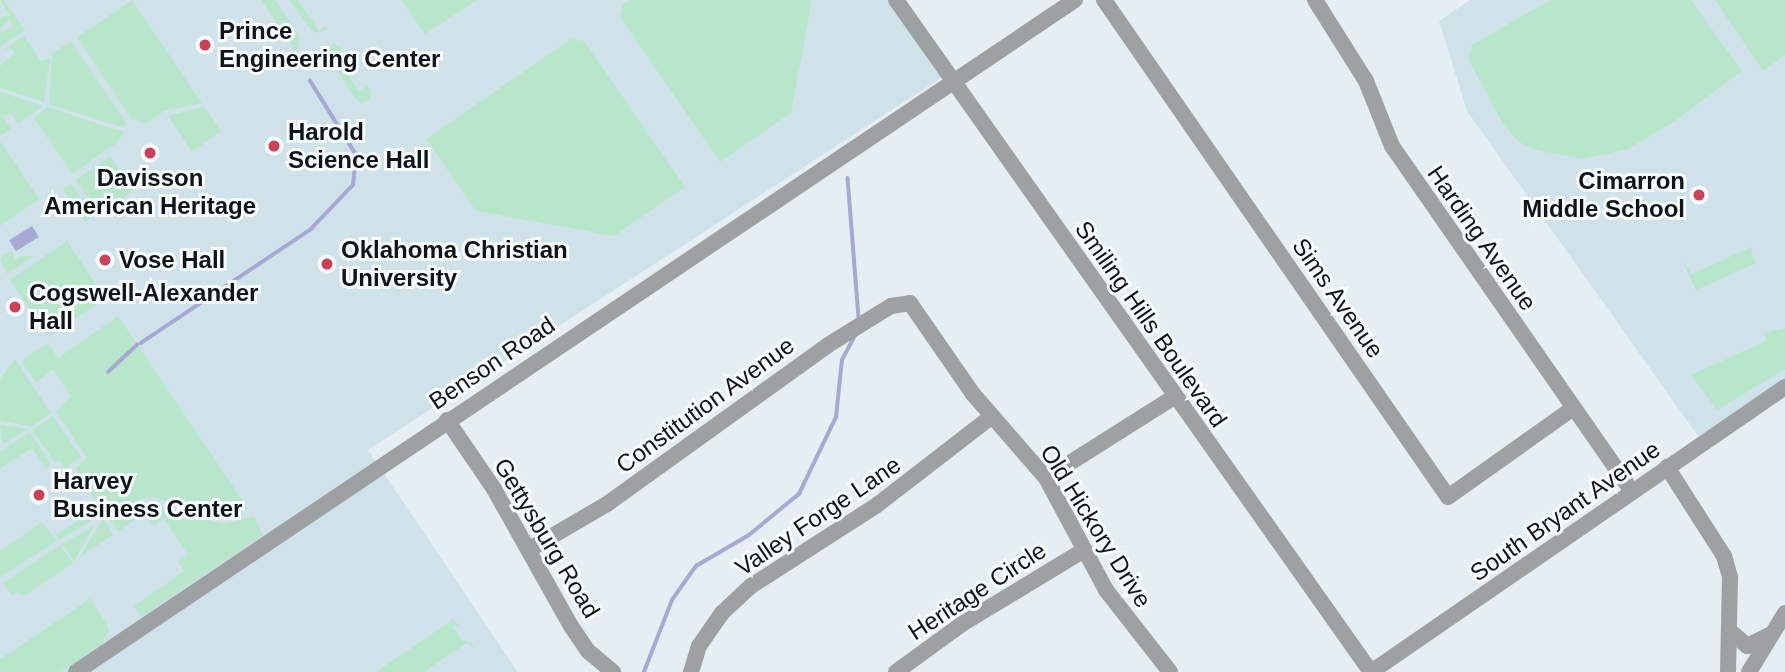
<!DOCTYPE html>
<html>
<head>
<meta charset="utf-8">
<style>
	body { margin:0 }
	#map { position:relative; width:1785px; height:672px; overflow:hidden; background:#e5eff3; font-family:Arial,sans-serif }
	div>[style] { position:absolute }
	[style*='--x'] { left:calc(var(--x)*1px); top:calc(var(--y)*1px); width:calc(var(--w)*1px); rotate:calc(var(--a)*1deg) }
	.built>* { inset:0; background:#d0e2e9 }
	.green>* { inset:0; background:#b8e6cb; transform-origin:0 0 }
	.water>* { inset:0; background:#a7a9d5; transform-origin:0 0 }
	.stream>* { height:3.5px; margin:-1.75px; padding:0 1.75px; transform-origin:1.75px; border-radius:1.75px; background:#a7a9d5 }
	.minor>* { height:16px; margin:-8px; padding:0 8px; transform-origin:8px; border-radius:8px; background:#9da1a1 }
	.dots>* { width:19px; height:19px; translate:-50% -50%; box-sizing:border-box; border:4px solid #f6fcfe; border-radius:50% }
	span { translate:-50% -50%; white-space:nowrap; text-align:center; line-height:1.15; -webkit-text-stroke:6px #f6fcfe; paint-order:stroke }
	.poi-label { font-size:24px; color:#101415; font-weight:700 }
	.left { translate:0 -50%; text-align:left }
	.right { translate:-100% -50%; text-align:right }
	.street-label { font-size:24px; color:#101415 }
</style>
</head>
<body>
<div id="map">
	<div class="built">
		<div style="clip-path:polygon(0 0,887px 0,941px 78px,368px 450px,518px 672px,0 672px)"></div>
		<div style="clip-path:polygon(1470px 0,1785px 0,1785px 387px,1703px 443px,1467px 111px,1439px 21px)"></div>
	</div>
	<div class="green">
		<div style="clip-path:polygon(0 0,4px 0,25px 30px,0 47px,0 33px,13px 27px,9px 20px,0 29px,0 17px,10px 15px)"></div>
		<div style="clip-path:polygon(132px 0,202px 103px,164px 111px,146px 124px,131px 119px,77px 37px)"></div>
		<div style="clip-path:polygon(261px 0,275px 0,299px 35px,299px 48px,289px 57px,294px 49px)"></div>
		<div style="clip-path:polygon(289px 0,298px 0,319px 31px,327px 26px,327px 30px,313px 33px)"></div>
		<div style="clip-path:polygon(401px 0,477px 0,425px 34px)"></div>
		<div style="clip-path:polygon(629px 0,812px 0,791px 113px,720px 162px,620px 17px,623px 4px)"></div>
		<div style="clip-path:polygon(1550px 0,1691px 0,1742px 71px,1675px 121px,1628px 149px,1583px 159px,1536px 150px,1519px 142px,1503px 124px,1468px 59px,1472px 45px)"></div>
		<div style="clip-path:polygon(1715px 0,1785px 0,1785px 55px,1763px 71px)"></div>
		<div style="clip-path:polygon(24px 36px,41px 61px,50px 58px,44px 102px,0 88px,0 66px,15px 53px,10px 48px,2px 51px)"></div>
		<div style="clip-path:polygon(571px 39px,584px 41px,685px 187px,614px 236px,476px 211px,426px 139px)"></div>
		<div style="clip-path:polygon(71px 41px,126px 122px,125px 128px,49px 104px,52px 54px)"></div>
		<div style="clip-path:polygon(333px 44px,342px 48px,335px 55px,359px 91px,367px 86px,371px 90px,370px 100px,361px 103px,355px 98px,328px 58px,326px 51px)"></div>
		<div style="clip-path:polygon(0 92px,42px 106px,42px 107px,18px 124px,10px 113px,3px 117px,11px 129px,0 136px)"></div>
		<div style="clip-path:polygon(204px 106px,221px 131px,192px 152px,168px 116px)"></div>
		<div style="clip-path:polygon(47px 107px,124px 132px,118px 142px,72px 174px,34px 118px)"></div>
		<div style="clip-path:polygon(1px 142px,39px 199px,0 226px,0 143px)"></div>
		<div style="left:110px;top:156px;width:42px;height:42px;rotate:55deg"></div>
		<div style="left:71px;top:184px;width:39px;height:10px;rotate:55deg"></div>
		<div style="left:67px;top:241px;width:69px;height:69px;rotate:56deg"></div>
		<div style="clip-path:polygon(1751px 247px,1755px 264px,1696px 290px,1682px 260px,1692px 274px)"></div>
		<div style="clip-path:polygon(11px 250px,16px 260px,19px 256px,34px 256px,7px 274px,0 258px)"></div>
		<div style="clip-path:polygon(118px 316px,249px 510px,217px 514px,151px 497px,102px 510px,75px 469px,87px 458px,56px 411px,71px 397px,53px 369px,36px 383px,21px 361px,48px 343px,58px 358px)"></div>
		<div style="clip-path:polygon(1785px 328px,1785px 369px,1717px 410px,1691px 375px,1766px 341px,1764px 333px)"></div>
		<div style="clip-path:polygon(15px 359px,51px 413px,32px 427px,0 420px,0 379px)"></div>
		<div style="clip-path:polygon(53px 416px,81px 457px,65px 468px,59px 460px,55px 462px,32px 430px)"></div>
		<div style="clip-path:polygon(0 424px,27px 429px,3px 445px)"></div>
		<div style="clip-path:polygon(30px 432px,51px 465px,46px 468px,32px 448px,0 469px,0 452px)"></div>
		<div style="clip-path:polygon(93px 502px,101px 515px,59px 540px,56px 535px,78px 521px)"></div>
		<div style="clip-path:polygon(152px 505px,224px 524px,254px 516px,263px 535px,141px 617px,134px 606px,184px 571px,178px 562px,188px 555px,164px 519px,154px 526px,145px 513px,119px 531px,107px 517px)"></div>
		<div style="clip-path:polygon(104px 519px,113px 535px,80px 557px,102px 520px)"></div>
		<div style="clip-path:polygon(42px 522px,57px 541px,0 577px,0 551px)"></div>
		<div style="clip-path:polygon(95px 525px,74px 561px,62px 544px)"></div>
		<div style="clip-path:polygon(60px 545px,73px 563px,24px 596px,18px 592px,12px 595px,3px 583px)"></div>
		<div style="clip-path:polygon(91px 598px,109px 629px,102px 644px,61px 672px,0 672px,0 659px)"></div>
		<div style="clip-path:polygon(451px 617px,460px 626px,452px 625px,461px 640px,471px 642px,474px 649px,467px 643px,424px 672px,376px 672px,451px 621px)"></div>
	</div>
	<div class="water">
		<div style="left:32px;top:226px;width:13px;height:27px;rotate:58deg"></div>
	</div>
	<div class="stream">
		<div style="--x:848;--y:178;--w:141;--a:85.5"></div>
		<div style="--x:141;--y:343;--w:205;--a:-33.8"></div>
		<div style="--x:311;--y:229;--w:61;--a:-46.3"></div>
		<div style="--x:353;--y:185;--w:30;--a:-84"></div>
		<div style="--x:356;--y:155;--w:87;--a:-121.9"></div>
		<div style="--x:108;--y:372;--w:40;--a:-43"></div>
		<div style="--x:644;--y:672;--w:77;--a:-68.7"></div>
		<div style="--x:672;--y:600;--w:42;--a:-54.8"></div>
		<div style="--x:696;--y:566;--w:61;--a:-30.3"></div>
		<div style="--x:749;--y:535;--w:65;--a:-39.4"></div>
		<div style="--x:799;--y:494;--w:85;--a:-64.3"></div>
		<div style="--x:836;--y:417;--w:57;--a:-84"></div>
		<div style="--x:842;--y:360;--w:27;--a:-62"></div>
	</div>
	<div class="minor">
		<div style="--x:896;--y:0;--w:823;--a:54.75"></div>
		<div style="--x:1104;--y:0;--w:604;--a:55.31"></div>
		<div style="--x:1448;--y:497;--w:152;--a:-35.4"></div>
		<div style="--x:1315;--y:0;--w:96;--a:57.8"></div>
		<div style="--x:1366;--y:81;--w:70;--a:68.2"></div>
		<div style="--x:1392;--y:146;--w:420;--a:55.2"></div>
		<div style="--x:447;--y:420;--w:83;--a:55.7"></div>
		<div style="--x:494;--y:489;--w:157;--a:60.7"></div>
		<div style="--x:571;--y:626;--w:30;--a:56"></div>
		<div style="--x:588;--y:651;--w:33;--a:40"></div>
		<div style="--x:1667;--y:467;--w:106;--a:57.4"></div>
		<div style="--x:1724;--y:556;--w:22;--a:74"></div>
		<div style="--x:1730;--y:577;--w:95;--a:91.2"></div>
		<div style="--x:1046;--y:478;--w:151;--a:-32.3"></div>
		<div style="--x:530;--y:549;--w:89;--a:-30.3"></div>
		<div style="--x:607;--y:504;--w:272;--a:-35.7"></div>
		<div style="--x:828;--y:345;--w:74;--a:-31.8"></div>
		<div style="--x:891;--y:306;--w:19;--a:-9"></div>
		<div style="--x:910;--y:303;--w:111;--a:55.3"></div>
		<div style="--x:973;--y:394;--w:111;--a:49"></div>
		<div style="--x:1046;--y:478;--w:127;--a:61.8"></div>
		<div style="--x:1106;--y:590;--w:104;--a:52"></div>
		<div style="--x:1730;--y:631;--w:23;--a:41"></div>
		<div style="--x:1747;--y:646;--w:25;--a:-26"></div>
		<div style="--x:76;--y:672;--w:1204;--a:-33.93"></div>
		<div style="--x:691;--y:672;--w:27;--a:-73"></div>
		<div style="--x:699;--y:646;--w:40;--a:-55.1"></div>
		<div style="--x:722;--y:613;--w:40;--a:-43"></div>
		<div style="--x:751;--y:586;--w:150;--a:-32.7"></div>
		<div style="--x:877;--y:505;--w:145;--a:-37.7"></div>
		<div style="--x:896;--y:672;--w:82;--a:-36"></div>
		<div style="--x:962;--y:624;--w:143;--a:-31.2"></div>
		<div style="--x:1371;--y:672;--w:503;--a:-34.54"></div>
		<div style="--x:1749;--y:672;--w:69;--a:-58.6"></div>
	</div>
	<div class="dots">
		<div style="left:205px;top:45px;background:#cf3f56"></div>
		<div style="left:274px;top:146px;background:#cf3f56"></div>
		<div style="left:150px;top:153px;background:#cf3f56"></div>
		<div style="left:1699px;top:195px;background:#cf3f56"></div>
		<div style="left:105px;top:260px;background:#cf3f56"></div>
		<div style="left:327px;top:264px;background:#cf3f56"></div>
		<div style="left:15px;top:307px;background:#cf3f56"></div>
		<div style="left:39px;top:495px;background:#cf3f56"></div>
	</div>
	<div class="poi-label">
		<span class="left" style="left:219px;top:45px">Prince<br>Engineering Center</span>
		<span class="left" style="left:288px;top:146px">Harold<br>Science Hall</span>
		<span style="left:150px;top:192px">Davisson<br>American Heritage</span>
		<span class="right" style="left:1685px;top:195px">Cimarron<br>Middle School</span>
		<span class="left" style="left:341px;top:264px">Oklahoma Christian<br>University</span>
		<span class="left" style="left:119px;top:260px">Vose Hall</span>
		<span class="left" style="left:29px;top:307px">Cogswell-Alexander<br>Hall</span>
		<span class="left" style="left:53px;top:495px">Harvey<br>Business Center</span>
	</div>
	<div class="street-label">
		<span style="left:1482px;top:238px;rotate:55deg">Harding Avenue</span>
		<span style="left:1338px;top:298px;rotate:55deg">Sims Avenue</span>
		<span style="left:1151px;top:324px;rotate:55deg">Smiling Hills Boulevard</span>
		<span style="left:492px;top:363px;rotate:-34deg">Benson Road</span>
		<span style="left:705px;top:405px;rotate:-36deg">Constitution Avenue</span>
		<span style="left:1565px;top:511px;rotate:-35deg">South Bryant Avenue</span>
		<span style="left:818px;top:516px;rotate:-34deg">Valley Forge Lane</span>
		<span style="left:1096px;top:526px;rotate:58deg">Old Hickory Drive</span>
		<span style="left:547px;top:538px;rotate:59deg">Gettysburg Road</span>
		<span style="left:977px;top:591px;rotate:-33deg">Heritage Circle</span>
	</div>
</div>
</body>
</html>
